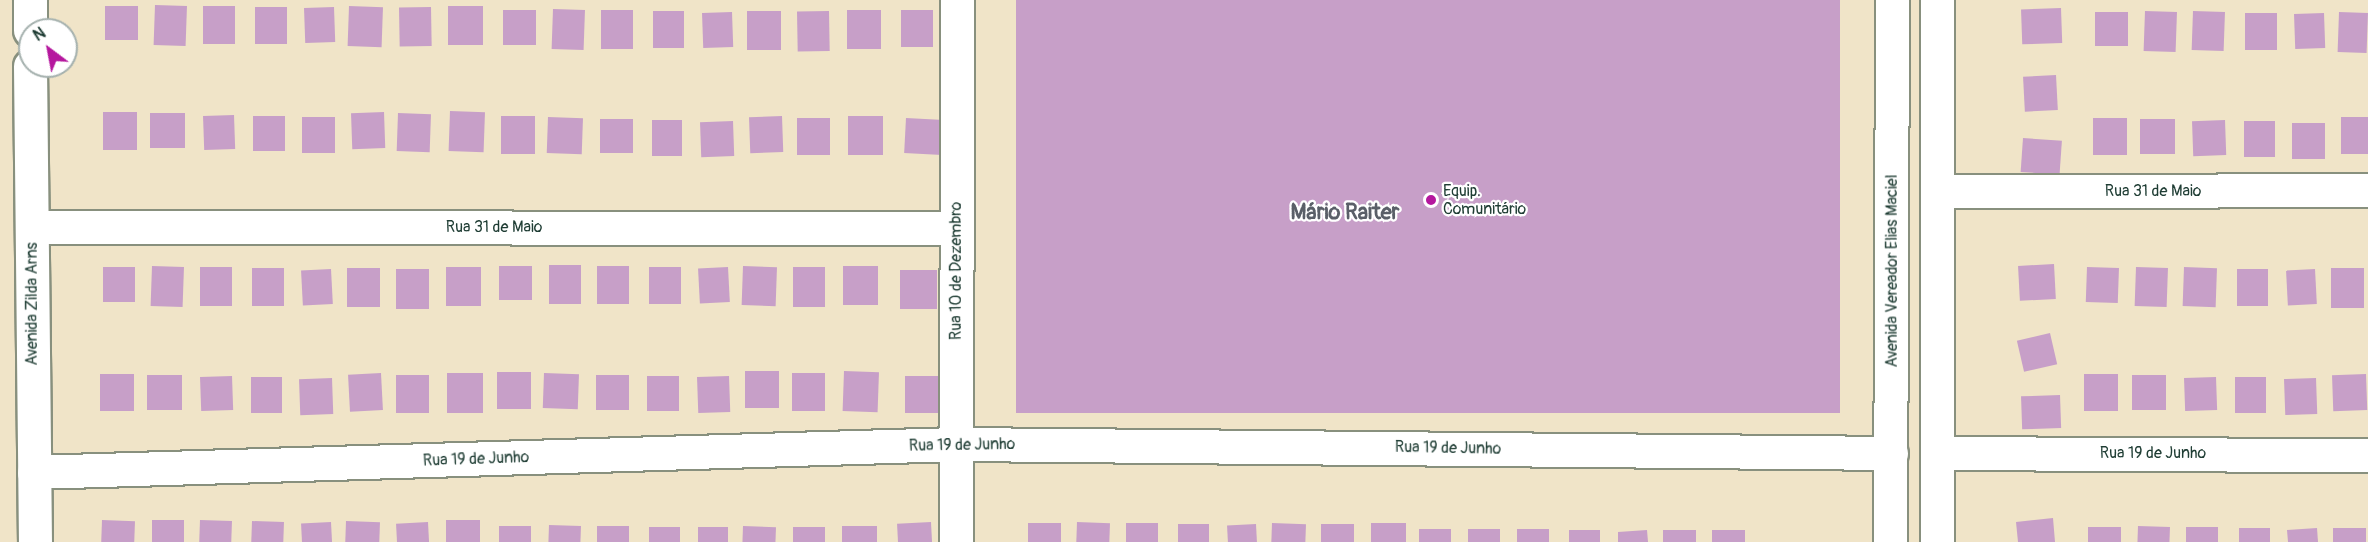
<!DOCTYPE html>
<html>
<head>
<meta charset="utf-8">
<style>
	body { margin:0 }
	#map { position:relative; width:2368px; height:542px; overflow:hidden; background:#f0e4c8; font-family:Pangolin,sans-serif }
	div>[style] { position:absolute }
	[style*='--x'] { left:calc(var(--x)*1px); top:calc(var(--y)*1px); width:calc(var(--w)*1px); rotate:calc(var(--a)*1deg) }
	.building>* { inset:0; background:#c79fc8; transform-origin:0 0 }
	.roads { filter:drop-shadow(2px 0 #88907e) drop-shadow(-2px 0 #88907e) drop-shadow(0 2px #88907e) drop-shadow(0 -2px #88907e) }
	.street>* { height:33px; margin:-16.5px; padding:0 16.5px; transform-origin:16.5px; border-radius:16.5px; background:#fff }
	.secondary>* { height:33px; margin:-16.5px; padding:0 16.5px; transform-origin:16.5px; border-radius:16.5px; background:#fff }
	.dots>* { width:16px; height:16px; translate:-50% -50%; box-sizing:border-box; border:3px solid #fff; border-radius:50% }
	span { translate:-50% -50%; white-space:nowrap; text-align:center; line-height:1.15; -webkit-text-stroke:4.5px #fff; paint-order:stroke }
	.poi-label { font-size:16px; color:#1f3d34 }
	.left { translate:0 -50%; text-align:left }
	.street-label { font-size:16px; color:#1f3d34 }
	.district-label { font-size:22px; color:#5a5f68; font-weight:700 }
	.north { position:absolute; left:18px; top:18px; width:60px; height:60px; box-sizing:border-box; background:#fff; border:2px solid #a5b1ae; border-radius:50%; rotate:328deg; font-size:16px; font-weight:700; line-height:24px; text-align:center; color:#1f3d34 }
	.north::after { content:''; display:block; margin:auto; width:21px; height:27px; background:#b5179e; clip-path:polygon(50% 0,100% 100%,50% 72%,0 100%) }
</style>
</head>
<body>
<div id="map">
	<div class="building">
		<div style="left:1016px;top:0;width:824px;height:413px"></div>
		<div style="left:155px;top:5px;width:32px;height:40px;rotate:2deg"></div>
		<div style="left:105px;top:6px;width:33px;height:34px"></div>
		<div style="left:203px;top:6px;width:32px;height:38px"></div>
		<div style="left:349px;top:6px;width:34px;height:40px;rotate:2deg"></div>
		<div style="left:448px;top:6px;width:35px;height:39px"></div>
		<div style="left:255px;top:7px;width:32px;height:37px"></div>
		<div style="left:334px;top:7px;width:35px;height:30px;rotate:88deg"></div>
		<div style="left:431px;top:7px;width:39px;height:32px;rotate:89deg"></div>
		<div style="left:2061px;top:8px;width:35px;height:40px;rotate:88deg"></div>
		<div style="left:553px;top:9px;width:32px;height:40px;rotate:2deg"></div>
		<div style="left:503px;top:10px;width:33px;height:35px"></div>
		<div style="left:601px;top:10px;width:32px;height:39px"></div>
		<div style="left:847px;top:10px;width:34px;height:39px"></div>
		<div style="left:901px;top:10px;width:32px;height:37px"></div>
		<div style="left:653px;top:11px;width:31px;height:37px"></div>
		<div style="left:747px;top:11px;width:34px;height:39px"></div>
		<div style="left:829px;top:11px;width:40px;height:32px;rotate:89deg"></div>
		<div style="left:2145px;top:11px;width:32px;height:40px;rotate:2deg"></div>
		<div style="left:2193px;top:11px;width:32px;height:39px;rotate:2deg"></div>
		<div style="left:732px;top:12px;width:35px;height:30px;rotate:88deg"></div>
		<div style="left:2095px;top:12px;width:33px;height:34px"></div>
		<div style="left:2339px;top:12px;width:29px;height:40px;rotate:2deg"></div>
		<div style="left:2245px;top:13px;width:32px;height:37px"></div>
		<div style="left:2324px;top:13px;width:35px;height:30px;rotate:88deg"></div>
		<div style="left:2056px;top:75px;width:35px;height:33px;rotate:87deg"></div>
		<div style="left:450px;top:111px;width:35px;height:40px;rotate:2deg"></div>
		<div style="left:103px;top:112px;width:34px;height:38px"></div>
		<div style="left:384px;top:112px;width:36px;height:33px;rotate:88deg"></div>
		<div style="left:150px;top:113px;width:35px;height:35px"></div>
		<div style="left:398px;top:113px;width:33px;height:38px;rotate:2deg"></div>
		<div style="left:234px;top:115px;width:34px;height:31px;rotate:88deg"></div>
		<div style="left:253px;top:116px;width:32px;height:35px"></div>
		<div style="left:501px;top:116px;width:34px;height:38px"></div>
		<div style="left:782px;top:116px;width:36px;height:33px;rotate:88deg"></div>
		<div style="left:848px;top:116px;width:35px;height:39px"></div>
		<div style="left:302px;top:117px;width:33px;height:36px"></div>
		<div style="left:548px;top:117px;width:35px;height:36px;rotate:2deg"></div>
		<div style="left:2368px;top:117px;width:37px;height:27px;rotate:90deg"></div>
		<div style="left:797px;top:118px;width:33px;height:37px"></div>
		<div style="left:906px;top:118px;width:38px;height:35px;rotate:3deg"></div>
		<div style="left:2093px;top:118px;width:34px;height:37px"></div>
		<div style="left:633px;top:119px;width:34px;height:33px;rotate:90deg"></div>
		<div style="left:2140px;top:119px;width:35px;height:35px"></div>
		<div style="left:652px;top:120px;width:30px;height:36px"></div>
		<div style="left:2225px;top:120px;width:35px;height:33px;rotate:88deg"></div>
		<div style="left:733px;top:121px;width:35px;height:33px;rotate:88deg"></div>
		<div style="left:2275px;top:121px;width:36px;height:31px;rotate:90deg"></div>
		<div style="left:2292px;top:123px;width:33px;height:36px"></div>
		<div style="left:2023px;top:138px;width:39px;height:34px;rotate:4deg"></div>
		<div style="left:2054px;top:264px;width:35px;height:36px;rotate:87deg"></div>
		<div style="left:549px;top:265px;width:32px;height:39px"></div>
		<div style="left:152px;top:266px;width:32px;height:40px;rotate:2deg"></div>
		<div style="left:499px;top:266px;width:33px;height:34px"></div>
		<div style="left:597px;top:266px;width:32px;height:38px"></div>
		<div style="left:743px;top:266px;width:34px;height:39px;rotate:2deg"></div>
		<div style="left:843px;top:266px;width:35px;height:39px"></div>
		<div style="left:135px;top:267px;width:35px;height:32px;rotate:90deg"></div>
		<div style="left:200px;top:267px;width:32px;height:39px"></div>
		<div style="left:446px;top:267px;width:35px;height:39px"></div>
		<div style="left:649px;top:267px;width:32px;height:37px"></div>
		<div style="left:728px;top:267px;width:35px;height:30px;rotate:87deg"></div>
		<div style="left:793px;top:267px;width:32px;height:40px"></div>
		<div style="left:2087px;top:267px;width:32px;height:35px;rotate:2deg"></div>
		<div style="left:2136px;top:267px;width:32px;height:39px;rotate:2deg"></div>
		<div style="left:2184px;top:267px;width:33px;height:39px;rotate:2deg"></div>
		<div style="left:252px;top:268px;width:32px;height:38px"></div>
		<div style="left:347px;top:268px;width:33px;height:39px"></div>
		<div style="left:2331px;top:268px;width:33px;height:40px"></div>
		<div style="left:331px;top:269px;width:35px;height:30px;rotate:87deg"></div>
		<div style="left:396px;top:269px;width:33px;height:40px"></div>
		<div style="left:2237px;top:269px;width:31px;height:37px"></div>
		<div style="left:2315px;top:269px;width:35px;height:29px;rotate:87deg"></div>
		<div style="left:900px;top:270px;width:37px;height:39px"></div>
		<div style="left:2050px;top:333px;width:32px;height:34px;rotate:77deg"></div>
		<div style="left:779px;top:371px;width:37px;height:34px;rotate:90deg"></div>
		<div style="left:844px;top:371px;width:35px;height:40px;rotate:2deg"></div>
		<div style="left:497px;top:372px;width:34px;height:37px"></div>
		<div style="left:381px;top:373px;width:37px;height:33px;rotate:87deg"></div>
		<div style="left:447px;top:373px;width:36px;height:40px"></div>
		<div style="left:544px;top:373px;width:35px;height:35px;rotate:2deg"></div>
		<div style="left:792px;top:373px;width:33px;height:38px"></div>
		<div style="left:100px;top:374px;width:34px;height:37px"></div>
		<div style="left:2084px;top:374px;width:34px;height:37px"></div>
		<div style="left:2366px;top:374px;width:36px;height:34px;rotate:88deg"></div>
		<div style="left:147px;top:375px;width:35px;height:35px"></div>
		<div style="left:396px;top:375px;width:33px;height:38px"></div>
		<div style="left:596px;top:375px;width:33px;height:35px"></div>
		<div style="left:2132px;top:375px;width:34px;height:35px"></div>
		<div style="left:232px;top:376px;width:34px;height:32px;rotate:88deg"></div>
		<div style="left:647px;top:376px;width:32px;height:35px"></div>
		<div style="left:729px;top:376px;width:36px;height:32px;rotate:88deg"></div>
		<div style="left:905px;top:376px;width:36px;height:37px"></div>
		<div style="left:251px;top:377px;width:31px;height:36px"></div>
		<div style="left:2216px;top:377px;width:33px;height:32px;rotate:88deg"></div>
		<div style="left:2235px;top:377px;width:31px;height:36px"></div>
		<div style="left:332px;top:378px;width:36px;height:33px;rotate:88deg"></div>
		<div style="left:2316px;top:378px;width:36px;height:32px;rotate:88deg"></div>
		<div style="left:2060px;top:395px;width:33px;height:39px;rotate:88deg"></div>
		<div style="clip-path:polygon(2053px 518px,2055px 542px,2018px 542px,2016px 522px)"></div>
		<div style="left:102px;top:520px;width:33px;height:22px;rotate:2deg"></div>
		<div style="left:152px;top:520px;width:32px;height:22px"></div>
		<div style="left:200px;top:520px;width:32px;height:22px;rotate:2deg"></div>
		<div style="left:480px;top:520px;width:22px;height:34px;rotate:90deg"></div>
		<div style="left:252px;top:521px;width:32px;height:21px;rotate:2deg"></div>
		<div style="left:346px;top:521px;width:34px;height:21px;rotate:2deg"></div>
		<div style="left:331px;top:522px;width:20px;height:30px;rotate:87deg"></div>
		<div style="left:428px;top:522px;width:20px;height:32px;rotate:87deg"></div>
		<div style="left:931px;top:522px;width:20px;height:34px;rotate:87deg"></div>
		<div style="left:1077px;top:522px;width:33px;height:20px;rotate:2deg"></div>
		<div style="left:1028px;top:523px;width:33px;height:19px"></div>
		<div style="left:1126px;top:523px;width:32px;height:19px"></div>
		<div style="left:1272px;top:523px;width:34px;height:19px;rotate:2deg"></div>
		<div style="left:1371px;top:523px;width:35px;height:19px"></div>
		<div style="left:1178px;top:524px;width:31px;height:18px"></div>
		<div style="left:1256px;top:524px;width:18px;height:29px;rotate:87deg"></div>
		<div style="left:1321px;top:524px;width:33px;height:18px"></div>
		<div style="left:549px;top:525px;width:32px;height:17px;rotate:2deg"></div>
		<div style="left:499px;top:526px;width:32px;height:16px"></div>
		<div style="left:597px;top:526px;width:32px;height:16px"></div>
		<div style="left:743px;top:526px;width:33px;height:16px;rotate:2deg"></div>
		<div style="left:842px;top:526px;width:35px;height:16px"></div>
		<div style="left:2138px;top:526px;width:32px;height:16px;rotate:2deg"></div>
		<div style="left:649px;top:527px;width:31px;height:15px"></div>
		<div style="left:728px;top:527px;width:15px;height:30px;rotate:90deg"></div>
		<div style="left:793px;top:527px;width:32px;height:15px"></div>
		<div style="left:2088px;top:527px;width:33px;height:15px"></div>
		<div style="left:2186px;top:527px;width:32px;height:15px"></div>
		<div style="left:2239px;top:528px;width:31px;height:14px"></div>
		<div style="clip-path:polygon(2317px 528px,2318px 542px,2288px 542px,2287px 530px)"></div>
		<div style="left:2333px;top:528px;width:33px;height:14px"></div>
		<div style="left:1419px;top:529px;width:32px;height:13px"></div>
		<div style="left:1468px;top:529px;width:32px;height:13px"></div>
		<div style="left:1517px;top:529px;width:32px;height:13px"></div>
		<div style="left:1569px;top:530px;width:31px;height:12px"></div>
		<div style="clip-path:polygon(1647px 530px,1648px 542px,1618px 542px,1618px 532px)"></div>
		<div style="left:1663px;top:530px;width:33px;height:12px"></div>
		<div style="left:1745px;top:530px;width:12px;height:33px;rotate:90deg"></div>
	</div>
	<div class="roads">
		<div class="street">
			<div style="--x:1937;--y:0;--w:542;--a:90"></div>
			<div style="--x:1938;--y:191;--w:430;--a:-0.1"></div>
			<div style="--x:32;--y:227;--w:924;--a:0.06"></div>
			<div style="--x:1938;--y:453;--w:430;--a:0.3"></div>
			<div style="--x:34;--y:472;--w:923;--a:-1.74"></div>
			<div style="--x:957;--y:444;--w:934;--a:0.55"></div>
			<div style="--x:956;--y:542;--w:542;--a:-89.89"></div>
			<div style="--x:1890;--y:542;--w:542;--a:-89.79"></div>
		</div>
		<div class="secondary">
			<div style="--x:30;--y:0;--w:30;--a:90"></div>
			<div style="--x:30;--y:66;--w:476;--a:89.4"></div>
		</div>
	</div>
	<div class="dots">
		<div style="left:1431px;top:200px;background:#b5179e"></div>
	</div>
	<div class="poi-label">
		<span class="left" style="left:1443px;top:200px">Equip.<br>Comunitário</span>
	</div>
	<div class="street-label">
		<span style="left:2153px;top:191px">Rua 31 de Maio</span>
		<span style="left:494px;top:227px">Rua 31 de Maio</span>
		<span style="left:956px;top:271px;rotate:-90deg">Rua 10 de Dezembro</span>
		<span style="left:1892px;top:271px;rotate:-90deg">Avenida Vereador Elias Maciel</span>
		<span style="left:32px;top:304px;rotate:-90deg">Avenida Zilda Arns</span>
		<span style="left:962px;top:445px;rotate:-1deg">Rua 19 de Junho</span>
		<span style="left:1448px;top:448px;rotate:1deg">Rua 19 de Junho</span>
		<span style="left:2153px;top:453px">Rua 19 de Junho</span>
		<span style="left:476px;top:459px;rotate:-2deg">Rua 19 de Junho</span>
	</div>
	<div class="district-label">
		<span style="left:1345px;top:213px">Mário Raiter</span>
	</div>
	<div class="north">N</div>
</div>
</body>
</html>
